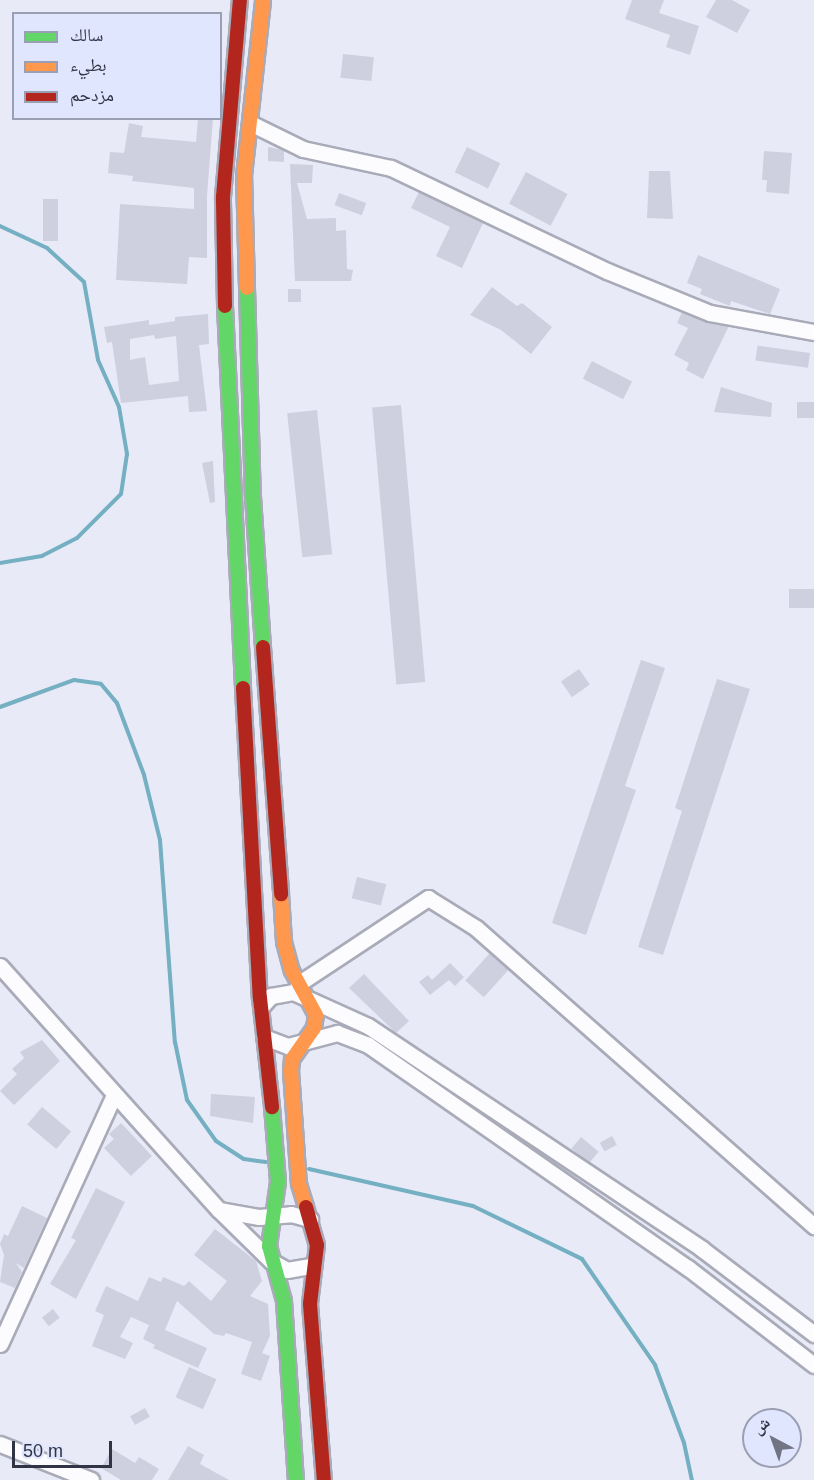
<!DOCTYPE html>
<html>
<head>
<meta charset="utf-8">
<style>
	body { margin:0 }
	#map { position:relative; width:814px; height:1480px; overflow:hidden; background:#e8eaf8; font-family:Arial,"Noto Naskh Arabic",sans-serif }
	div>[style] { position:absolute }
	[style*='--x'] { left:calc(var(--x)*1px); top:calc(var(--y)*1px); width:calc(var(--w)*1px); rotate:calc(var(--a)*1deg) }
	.stream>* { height:4px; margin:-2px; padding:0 2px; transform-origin:2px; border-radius:2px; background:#74afc2 }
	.building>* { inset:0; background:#ced0df; transform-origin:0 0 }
	.roads { filter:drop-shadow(2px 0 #a9abb8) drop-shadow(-2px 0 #a9abb8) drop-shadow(0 2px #a9abb8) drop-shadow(0 -2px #a9abb8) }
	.street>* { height:15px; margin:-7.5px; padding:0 7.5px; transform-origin:7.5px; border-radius:7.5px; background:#fcfcfe }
	.fast>* { height:14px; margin:-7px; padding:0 7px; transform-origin:7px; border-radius:7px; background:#63d668 }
	.slow>* { height:14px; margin:-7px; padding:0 7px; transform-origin:7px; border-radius:7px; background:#ff974d }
	.jam>* { height:14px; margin:-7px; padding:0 7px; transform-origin:7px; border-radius:7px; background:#b3261e }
	span { translate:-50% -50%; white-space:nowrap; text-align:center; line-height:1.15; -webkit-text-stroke:4.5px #e1e6ff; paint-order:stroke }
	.legend { position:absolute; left:12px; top:12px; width:210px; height:108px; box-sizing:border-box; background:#e1e6ff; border:2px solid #9b9fb4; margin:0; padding:8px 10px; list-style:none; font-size:18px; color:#313444 }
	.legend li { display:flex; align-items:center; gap:12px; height:30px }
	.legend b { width:30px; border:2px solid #9b9fb4 }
	.north { position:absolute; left:742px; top:1408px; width:60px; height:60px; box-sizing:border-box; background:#e1e6ff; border:2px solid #9b9fb4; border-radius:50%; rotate:319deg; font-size:16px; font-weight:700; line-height:24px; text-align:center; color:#313444 }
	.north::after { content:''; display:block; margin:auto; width:21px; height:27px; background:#717483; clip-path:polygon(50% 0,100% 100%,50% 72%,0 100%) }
	.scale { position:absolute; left:12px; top:1441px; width:100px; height:27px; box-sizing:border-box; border:3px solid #313444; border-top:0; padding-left:8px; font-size:18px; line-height:21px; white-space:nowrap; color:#313444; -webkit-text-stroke:4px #e1e6ff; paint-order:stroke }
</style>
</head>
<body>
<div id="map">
	<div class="stream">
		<div style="--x:0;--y:226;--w:52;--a:25.1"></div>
		<div style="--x:47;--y:248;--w:50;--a:42.6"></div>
		<div style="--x:84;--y:282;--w:79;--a:79.8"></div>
		<div style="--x:98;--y:360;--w:51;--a:65.9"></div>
		<div style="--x:119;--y:407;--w:48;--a:80.3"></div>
		<div style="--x:127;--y:454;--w:40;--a:98.5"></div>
		<div style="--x:121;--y:494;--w:62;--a:135"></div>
		<div style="--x:77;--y:538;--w:39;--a:153"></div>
		<div style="--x:42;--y:556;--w:43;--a:170.5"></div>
		<div style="--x:0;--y:707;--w:79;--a:-20"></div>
		<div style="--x:74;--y:680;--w:27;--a:8"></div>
		<div style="--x:101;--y:684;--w:25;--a:50"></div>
		<div style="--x:117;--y:703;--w:77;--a:69.4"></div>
		<div style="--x:144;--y:775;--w:67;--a:76.2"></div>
		<div style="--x:160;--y:840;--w:203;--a:85.8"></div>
		<div style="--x:175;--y:1042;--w:59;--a:78.3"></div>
		<div style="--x:187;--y:1100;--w:50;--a:54.7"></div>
		<div style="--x:216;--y:1141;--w:33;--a:33"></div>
		<div style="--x:244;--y:1159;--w:22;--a:8"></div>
		<div style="--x:309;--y:1169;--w:168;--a:12.7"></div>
		<div style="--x:473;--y:1206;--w:121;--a:25.9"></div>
		<div style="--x:582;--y:1259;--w:129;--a:55.4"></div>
		<div style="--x:655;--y:1365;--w:83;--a:69.6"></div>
		<div style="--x:684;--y:1443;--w:38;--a:78"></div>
	</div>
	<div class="building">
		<div style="clip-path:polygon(632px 0,664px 0,659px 13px,699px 26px,690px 55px,666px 47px,670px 35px,625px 19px)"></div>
		<div style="clip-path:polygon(716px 0,732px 0,750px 10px,737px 33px,706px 17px)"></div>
		<div style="left:343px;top:54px;width:31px;height:24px;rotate:6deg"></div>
		<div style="clip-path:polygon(198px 118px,213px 118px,207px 196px,207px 258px,189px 257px,187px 284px,116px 280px,120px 204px,194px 209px,194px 188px,132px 181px,133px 176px,108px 173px,110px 152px,124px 153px,129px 123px,143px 126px,141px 137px,196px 142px)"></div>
		<div style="clip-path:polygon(268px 147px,284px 150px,284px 162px,268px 161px)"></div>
		<div style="left:467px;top:147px;width:37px;height:28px;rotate:26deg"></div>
		<div style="clip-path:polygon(764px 151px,792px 153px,789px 194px,766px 192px,767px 180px,762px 180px)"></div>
		<div style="clip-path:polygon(290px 164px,313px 165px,312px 183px,297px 183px,307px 219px,336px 218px,336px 231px,346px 230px,347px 269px,353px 270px,351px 281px,295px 281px)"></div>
		<div style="clip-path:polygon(649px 171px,670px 171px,673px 219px,647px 218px)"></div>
		<div style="left:526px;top:172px;width:47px;height:36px;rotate:28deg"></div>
		<div style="clip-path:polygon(419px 192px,483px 223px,462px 268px,436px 256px,450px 227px,411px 208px)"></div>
		<div style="left:339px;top:193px;width:29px;height:13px;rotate:20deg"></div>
		<div style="left:43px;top:199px;width:15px;height:42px"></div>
		<div style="clip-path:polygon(698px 255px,780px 289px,770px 314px,731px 301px,730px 306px,700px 294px,702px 289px,687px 283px)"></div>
		<div style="clip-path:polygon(492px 287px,517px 306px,522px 303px,552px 327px,531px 354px,501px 330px,470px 315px)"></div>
		<div style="left:288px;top:289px;width:13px;height:13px"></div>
		<div style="clip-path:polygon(682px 312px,729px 326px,703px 379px,686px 370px,689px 363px,674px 355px,688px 328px,677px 323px)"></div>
		<div style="clip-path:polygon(evenodd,208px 314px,209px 344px,199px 345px,207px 411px,189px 412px,188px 396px,121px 403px,112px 342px,107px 343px,104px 327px,149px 320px,149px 325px,175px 321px,175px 317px,208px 314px,154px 335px,155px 339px,176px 336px,179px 381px,149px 385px,145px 357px,130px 360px,130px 339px,154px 335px)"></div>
		<div style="left:810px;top:353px;width:15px;height:53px;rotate:98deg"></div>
		<div style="left:592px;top:361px;width:45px;height:20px;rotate:27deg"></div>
		<div style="clip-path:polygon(721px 387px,772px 403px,771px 417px,714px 412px)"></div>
		<div style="left:797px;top:402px;width:17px;height:16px"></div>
		<div style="left:401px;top:405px;width:278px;height:29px;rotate:85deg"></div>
		<div style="left:317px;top:410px;width:145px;height:30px;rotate:84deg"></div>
		<div style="clip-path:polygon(213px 461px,215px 502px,210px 503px,202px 463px)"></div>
		<div style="left:789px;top:589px;width:25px;height:19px"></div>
		<div style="clip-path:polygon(641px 660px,665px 668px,625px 786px,636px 790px,586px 935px,552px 923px)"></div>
		<div style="left:579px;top:669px;width:19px;height:22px;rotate:55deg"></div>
		<div style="clip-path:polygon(717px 679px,750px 689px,663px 955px,638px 947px,682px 811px,675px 808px)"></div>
		<div style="left:357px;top:877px;width:30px;height:22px;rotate:14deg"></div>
		<div style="left:490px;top:953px;width:25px;height:37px;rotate:42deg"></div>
		<div style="clip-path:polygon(450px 963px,464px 977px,455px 986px,449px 980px,430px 995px,419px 982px,428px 975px,432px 980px)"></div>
		<div style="clip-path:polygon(364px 974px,409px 1021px,396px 1033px,349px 988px)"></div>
		<div style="clip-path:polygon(42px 1040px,60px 1061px,14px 1105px,0 1091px,17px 1074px,12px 1069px,24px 1058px,20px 1052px)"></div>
		<div style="clip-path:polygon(211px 1094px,255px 1097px,253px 1123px,210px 1116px)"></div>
		<div style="left:42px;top:1107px;width:38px;height:23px;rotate:40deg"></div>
		<div style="clip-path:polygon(121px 1123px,152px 1156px,131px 1176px,104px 1148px,114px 1139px,109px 1134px)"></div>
		<div style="left:612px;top:1136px;width:10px;height:14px;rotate:61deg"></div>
		<div style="left:581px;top:1137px;width:23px;height:15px;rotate:40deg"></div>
		<div style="clip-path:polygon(96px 1188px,125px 1202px,76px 1299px,50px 1284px,76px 1240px,71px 1238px)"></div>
		<div style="clip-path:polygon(22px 1206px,47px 1218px,24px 1268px,16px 1263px,22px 1272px,15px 1288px,0 1282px,4px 1255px,0 1244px,4px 1234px,8px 1236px)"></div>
		<div style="clip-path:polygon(215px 1229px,256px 1261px,262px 1281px,250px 1296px,268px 1304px,270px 1336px,262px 1353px,270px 1356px,261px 1381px,241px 1374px,252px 1342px,226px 1333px,224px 1336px,214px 1334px,177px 1301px,165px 1330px,207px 1348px,198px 1368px,153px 1348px,155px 1345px,143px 1339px,149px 1325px,131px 1317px,120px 1337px,133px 1343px,125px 1359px,92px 1346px,104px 1315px,95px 1311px,106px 1286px,138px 1301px,149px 1277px,161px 1282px,163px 1277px,184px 1286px,189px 1281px,211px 1301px,227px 1281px,194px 1255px)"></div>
		<div style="left:53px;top:1309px;width:11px;height:14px;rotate:52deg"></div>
		<div style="left:189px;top:1367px;width:30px;height:33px;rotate:24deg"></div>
		<div style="left:145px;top:1408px;width:10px;height:17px;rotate:61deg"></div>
		<div style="clip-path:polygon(188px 1446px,204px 1455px,200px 1464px,229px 1480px,168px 1480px)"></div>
		<div style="clip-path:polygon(112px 1449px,135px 1463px,139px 1457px,159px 1469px,152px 1480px,121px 1480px,101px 1468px)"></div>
	</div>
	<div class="roads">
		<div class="street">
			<div style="--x:250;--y:123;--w:59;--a:26.1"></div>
			<div style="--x:303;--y:149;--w:90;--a:12.2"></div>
			<div style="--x:391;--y:168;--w:239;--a:25.5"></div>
			<div style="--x:607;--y:271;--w:111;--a:22.2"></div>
			<div style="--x:710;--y:313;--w:106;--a:10.4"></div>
			<div style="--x:0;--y:966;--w:328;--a:48.1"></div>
			<div style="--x:219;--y:1210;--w:73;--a:44.4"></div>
			<div style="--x:271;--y:1261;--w:18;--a:29"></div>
			<div style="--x:287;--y:1270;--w:27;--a:-10"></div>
			<div style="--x:298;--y:984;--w:156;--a:-33.5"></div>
			<div style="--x:428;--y:898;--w:57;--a:32"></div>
			<div style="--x:476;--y:928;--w:451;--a:41.4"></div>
			<div style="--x:261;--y:1007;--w:15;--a:-48"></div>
			<div style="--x:271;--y:996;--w:22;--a:-10"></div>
			<div style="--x:293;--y:992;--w:82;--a:24.4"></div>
			<div style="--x:368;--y:1026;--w:402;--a:33.7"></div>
			<div style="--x:702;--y:1249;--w:141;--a:37.2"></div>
			<div style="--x:264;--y:1037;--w:26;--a:21"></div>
			<div style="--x:288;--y:1046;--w:51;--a:-14.9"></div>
			<div style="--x:337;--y:1033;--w:33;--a:21"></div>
			<div style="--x:368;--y:1045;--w:390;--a:34.9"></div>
			<div style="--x:688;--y:1268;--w:159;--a:37.6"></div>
			<div style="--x:219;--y:1210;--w:41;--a:9.9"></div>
			<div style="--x:259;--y:1217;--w:32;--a:-5"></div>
			<div style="--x:291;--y:1214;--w:20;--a:15"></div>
			<div style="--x:0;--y:1344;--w:274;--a:-65.4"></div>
			<div style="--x:0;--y:1444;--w:98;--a:21.6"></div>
		</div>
		<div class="fast">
			<div style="--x:247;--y:288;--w:209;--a:88.4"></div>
			<div style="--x:253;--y:497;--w:150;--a:86.2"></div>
			<div style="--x:225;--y:306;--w:382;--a:87.3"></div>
			<div style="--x:272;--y:1107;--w:75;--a:85.4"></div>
			<div style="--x:278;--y:1182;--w:65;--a:98"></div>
			<div style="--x:269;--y:1246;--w:57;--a:74.7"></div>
			<div style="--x:284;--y:1301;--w:179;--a:86.2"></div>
		</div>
		<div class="slow">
			<div style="--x:247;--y:288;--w:112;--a:-91.5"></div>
			<div style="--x:244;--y:176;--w:177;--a:-83.8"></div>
			<div style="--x:281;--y:894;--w:48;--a:86.4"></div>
			<div style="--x:284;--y:942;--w:30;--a:75"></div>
			<div style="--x:292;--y:971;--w:50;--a:61.4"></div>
			<div style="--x:316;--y:1015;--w:13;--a:99"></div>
			<div style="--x:314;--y:1028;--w:39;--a:125"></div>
			<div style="--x:292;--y:1060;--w:11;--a:95"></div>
			<div style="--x:291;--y:1071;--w:113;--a:86"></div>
			<div style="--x:299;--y:1184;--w:24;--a:73"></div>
		</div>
		<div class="jam">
			<div style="--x:225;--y:306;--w:109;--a:-91.1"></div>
			<div style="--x:223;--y:197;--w:198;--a:-85.1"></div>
			<div style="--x:263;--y:647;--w:248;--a:85.8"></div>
			<div style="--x:243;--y:688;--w:310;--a:86.9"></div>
			<div style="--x:260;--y:998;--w:110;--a:83.7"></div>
			<div style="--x:306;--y:1207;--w:40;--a:74"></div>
			<div style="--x:317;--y:1245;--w:59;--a:96.8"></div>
			<div style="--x:310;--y:1304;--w:177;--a:85.5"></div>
		</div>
	</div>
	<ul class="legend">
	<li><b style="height:8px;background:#63d668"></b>سالك</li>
	<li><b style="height:8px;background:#ff974d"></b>بطيء</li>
	<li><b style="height:8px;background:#b3261e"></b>مزدحم</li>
	</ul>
	<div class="north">ش</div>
	<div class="scale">50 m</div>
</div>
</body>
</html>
